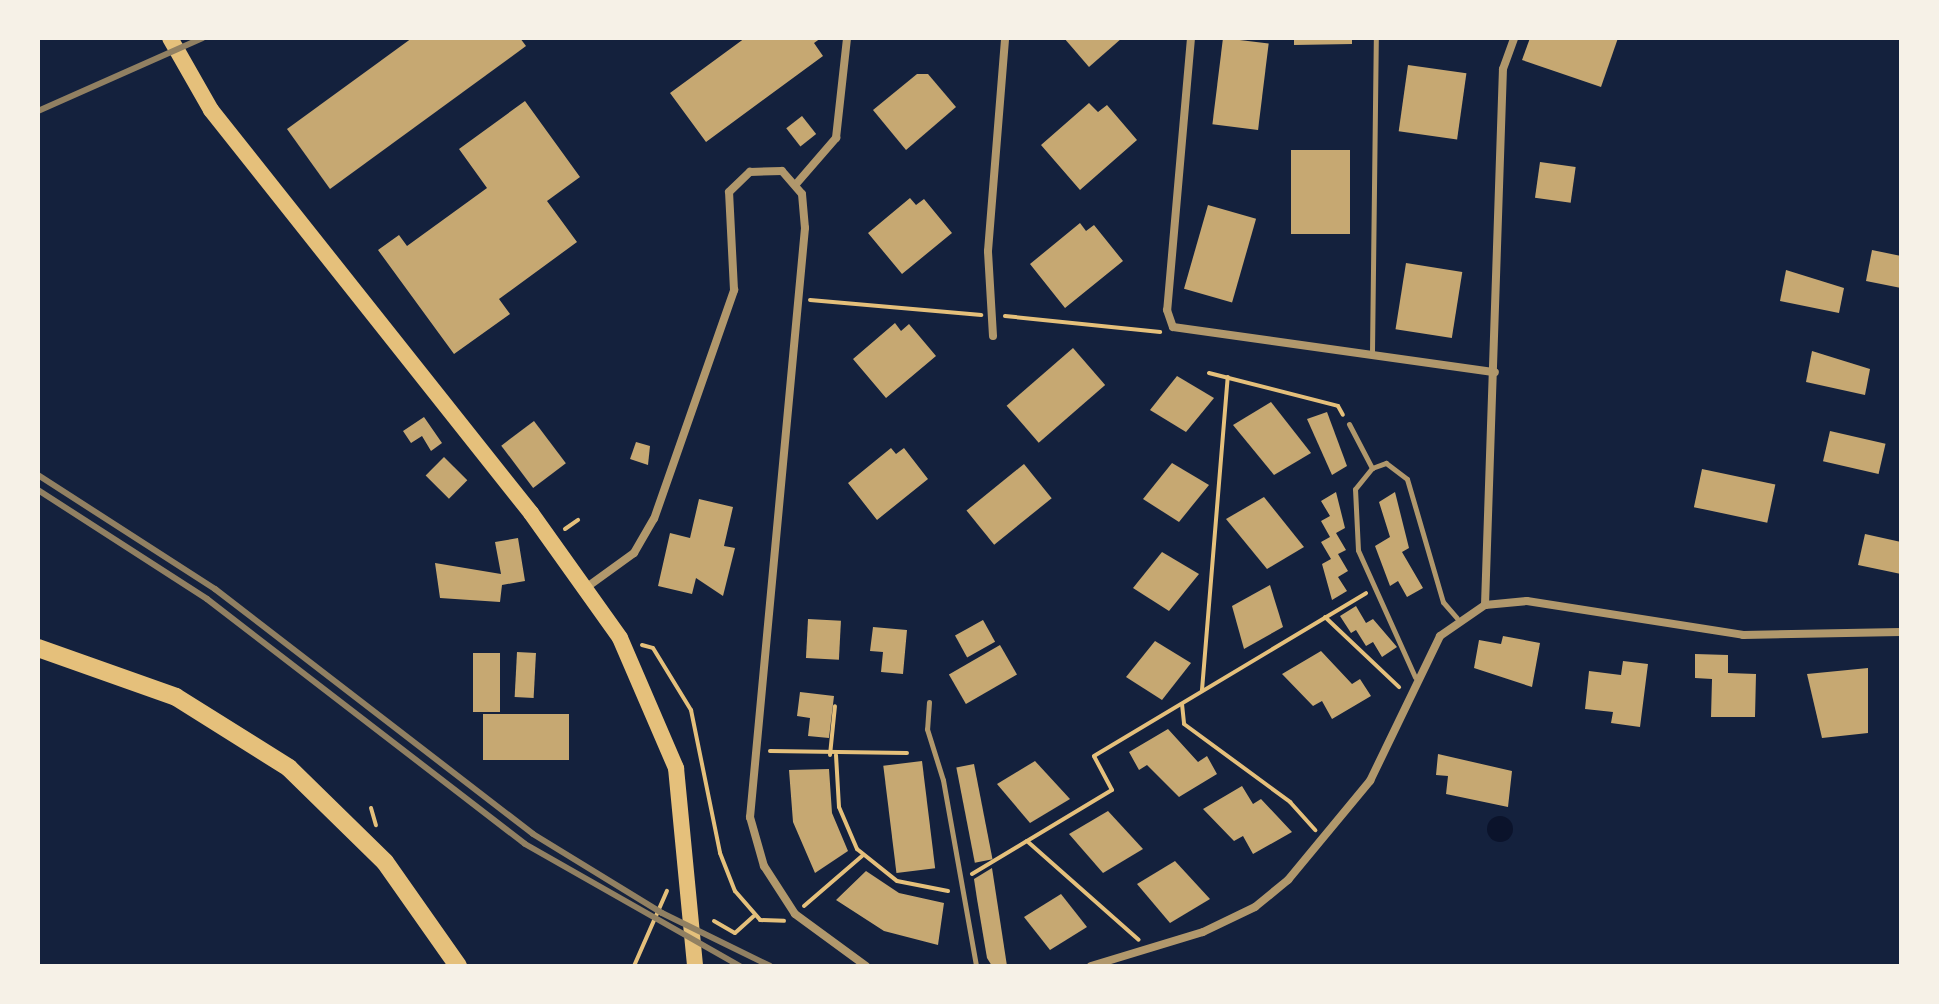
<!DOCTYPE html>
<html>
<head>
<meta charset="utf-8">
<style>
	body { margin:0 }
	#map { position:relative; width:1939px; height:1004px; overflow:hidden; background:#14213d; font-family:"Exo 2",sans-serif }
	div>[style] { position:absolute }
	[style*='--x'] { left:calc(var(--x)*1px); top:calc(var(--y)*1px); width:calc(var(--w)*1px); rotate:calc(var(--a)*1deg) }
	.water>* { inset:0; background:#0b132b }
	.round { border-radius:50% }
	.building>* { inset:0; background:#c6a872; transform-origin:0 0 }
	.path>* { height:4px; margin:-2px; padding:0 2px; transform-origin:2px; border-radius:2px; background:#e5c07b }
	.service>* { height:5px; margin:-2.5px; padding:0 2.5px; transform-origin:2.5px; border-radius:2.5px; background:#b1986c }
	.minor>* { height:8px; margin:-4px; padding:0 4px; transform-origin:4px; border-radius:4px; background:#b1986c }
	.secondary>* { height:16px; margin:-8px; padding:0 8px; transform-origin:8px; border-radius:8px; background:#e5c07b }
	.primary>* { height:18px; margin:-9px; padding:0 9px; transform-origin:9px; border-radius:9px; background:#e5c07b }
	.rail>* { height:6px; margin:-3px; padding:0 3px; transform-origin:3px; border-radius:3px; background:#918062 }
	span { translate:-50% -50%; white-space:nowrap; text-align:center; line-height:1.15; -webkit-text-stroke:6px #f6f1e7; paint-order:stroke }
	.frame { position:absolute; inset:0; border:40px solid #f6f1e7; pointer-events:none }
</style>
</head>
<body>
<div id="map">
	<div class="water">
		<div class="round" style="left:1487px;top:816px;width:26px;height:26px"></div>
	</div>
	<div class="building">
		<div style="clip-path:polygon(412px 38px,520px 38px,526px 46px,330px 189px,287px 129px)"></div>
		<div style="clip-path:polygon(745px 38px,821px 38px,814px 43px,823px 56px,706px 142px,670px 93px)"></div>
		<div style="clip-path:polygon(1064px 38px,1122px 38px,1089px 67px)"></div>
		<div style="left:1223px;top:38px;width:46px;height:87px;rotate:7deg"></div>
		<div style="clip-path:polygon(1294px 38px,1352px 38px,1352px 44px,1294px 45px)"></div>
		<div style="clip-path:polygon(1530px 38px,1618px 38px,1601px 87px,1522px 60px)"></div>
		<div style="left:1408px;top:65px;width:59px;height:67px;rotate:8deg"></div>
		<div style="clip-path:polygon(917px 74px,928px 74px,956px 107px,906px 150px,873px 110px)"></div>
		<div style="clip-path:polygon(525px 101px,580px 177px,547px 201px,577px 242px,499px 299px,510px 314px,454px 354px,378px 250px,399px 235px,407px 246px,487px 188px,459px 149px)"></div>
		<div style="clip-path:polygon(1089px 103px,1098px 112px,1107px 105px,1137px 140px,1080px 190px,1041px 145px)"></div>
		<div style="left:802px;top:116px;width:23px;height:20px;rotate:52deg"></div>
		<div style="left:1291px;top:150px;width:59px;height:84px"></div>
		<div style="left:1540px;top:162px;width:36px;height:36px;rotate:8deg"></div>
		<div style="clip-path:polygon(910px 198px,916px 205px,924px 199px,952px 233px,902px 274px,868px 233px)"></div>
		<div style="left:1208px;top:205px;width:50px;height:87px;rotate:16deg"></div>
		<div style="clip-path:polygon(1080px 223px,1086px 231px,1094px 225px,1123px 261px,1065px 308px,1030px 264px)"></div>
		<div style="clip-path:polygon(1872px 250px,1901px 256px,1901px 288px,1866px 281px)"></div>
		<div style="left:1406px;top:263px;width:57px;height:67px;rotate:9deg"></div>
		<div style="clip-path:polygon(1786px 270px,1844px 288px,1839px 313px,1780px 301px)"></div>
		<div style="clip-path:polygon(895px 323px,901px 331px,909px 324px,936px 356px,886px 398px,853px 359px)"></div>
		<div style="left:1073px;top:348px;width:49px;height:88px;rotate:49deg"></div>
		<div style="clip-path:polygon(1812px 351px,1870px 369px,1865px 395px,1806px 382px)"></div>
		<div style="clip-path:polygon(1177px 376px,1214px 398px,1186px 432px,1150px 410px)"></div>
		<div style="clip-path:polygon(1271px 402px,1311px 453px,1274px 475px,1233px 425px)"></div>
		<div style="clip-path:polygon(1327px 412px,1347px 466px,1332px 475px,1307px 419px)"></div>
		<div style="clip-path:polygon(424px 417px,442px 443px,431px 451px,422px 436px,411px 443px,403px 431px)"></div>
		<div style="left:534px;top:421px;width:53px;height:41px;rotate:53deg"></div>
		<div style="left:1830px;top:431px;width:57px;height:31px;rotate:13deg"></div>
		<div style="clip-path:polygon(636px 442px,650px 446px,648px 465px,630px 459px)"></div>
		<div style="clip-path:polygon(891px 448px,896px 454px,904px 448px,928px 479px,877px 520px,848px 483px)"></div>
		<div style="left:444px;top:457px;width:33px;height:26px;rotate:45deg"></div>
		<div style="clip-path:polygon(1172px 463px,1209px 485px,1179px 522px,1143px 499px)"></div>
		<div style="left:1024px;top:464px;width:44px;height:74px;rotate:51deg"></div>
		<div style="left:1702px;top:469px;width:75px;height:39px;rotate:12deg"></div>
		<div style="clip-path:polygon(1336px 492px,1345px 528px,1336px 533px,1346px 550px,1338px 554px,1348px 571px,1338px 577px,1347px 591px,1332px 600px,1322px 564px,1331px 559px,1321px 542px,1330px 537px,1321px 521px,1330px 516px,1321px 501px)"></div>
		<div style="clip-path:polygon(1395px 492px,1409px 548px,1402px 552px,1423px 588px,1407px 597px,1398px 581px,1390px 586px,1375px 546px,1390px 537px,1379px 502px)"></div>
		<div style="clip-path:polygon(1264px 497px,1304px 547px,1267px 569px,1226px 519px)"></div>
		<div style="clip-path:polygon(699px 499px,733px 507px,724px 546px,735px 548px,723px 596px,696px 578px,692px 594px,658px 586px,670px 533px,690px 538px)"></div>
		<div style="clip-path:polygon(1865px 534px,1901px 542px,1901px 574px,1858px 565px)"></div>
		<div style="clip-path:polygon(518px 538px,525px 581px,502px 585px,500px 602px,440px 598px,435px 563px,501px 574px,495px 542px)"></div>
		<div style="clip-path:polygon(1162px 552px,1199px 574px,1169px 611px,1133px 588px)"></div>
		<div style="clip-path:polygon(1270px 585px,1283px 627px,1244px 649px,1232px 606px)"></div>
		<div style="clip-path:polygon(1356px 606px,1366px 623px,1373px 619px,1397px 647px,1382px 657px,1373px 642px,1366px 646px,1356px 630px,1351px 633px,1340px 616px)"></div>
		<div style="left:808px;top:619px;width:33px;height:39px;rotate:3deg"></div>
		<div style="left:983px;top:620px;width:25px;height:32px;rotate:61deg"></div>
		<div style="clip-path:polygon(873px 627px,907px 630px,903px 674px,881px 672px,883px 652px,870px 651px)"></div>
		<div style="clip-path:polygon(1503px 636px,1540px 643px,1532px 687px,1474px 668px,1479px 640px,1501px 644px)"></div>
		<div style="clip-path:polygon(1155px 641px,1191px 663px,1162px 700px,1126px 677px)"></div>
		<div style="left:1000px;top:645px;width:34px;height:59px;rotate:60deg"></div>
		<div style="clip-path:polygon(1321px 651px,1352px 684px,1360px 679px,1371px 696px,1332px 719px,1322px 701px,1313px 706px,1282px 674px)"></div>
		<div style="left:517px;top:652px;width:19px;height:45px;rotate:3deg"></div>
		<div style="left:473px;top:653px;width:27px;height:59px"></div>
		<div style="clip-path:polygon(1695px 654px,1728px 655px,1728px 673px,1756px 674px,1755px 717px,1711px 717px,1712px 679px,1695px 678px)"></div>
		<div style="clip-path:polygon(1623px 661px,1648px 664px,1640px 727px,1611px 723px,1613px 712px,1585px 709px,1589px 671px,1621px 675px)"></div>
		<div style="clip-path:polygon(1868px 668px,1868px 733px,1822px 738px,1807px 674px)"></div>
		<div style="clip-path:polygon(800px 692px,834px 696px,829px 738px,808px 736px,810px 718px,797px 716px)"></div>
		<div style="left:569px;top:714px;width:46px;height:86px;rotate:90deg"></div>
		<div style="clip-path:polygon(1168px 729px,1198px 762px,1207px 756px,1217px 774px,1179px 797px,1147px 765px,1139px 770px,1129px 752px)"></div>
		<div style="clip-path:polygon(1438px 754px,1512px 771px,1508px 807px,1446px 794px,1448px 776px,1436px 775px)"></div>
		<div style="left:922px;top:761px;width:108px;height:39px;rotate:83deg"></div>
		<div style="clip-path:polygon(1035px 761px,1070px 799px,1030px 823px,997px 784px)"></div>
		<div style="left:974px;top:764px;width:97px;height:18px;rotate:79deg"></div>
		<div style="clip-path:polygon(829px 769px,832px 813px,848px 851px,815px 873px,793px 822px,789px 770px)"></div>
		<div style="clip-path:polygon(1242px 786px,1253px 804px,1261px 799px,1292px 832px,1253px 854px,1243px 836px,1234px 841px,1203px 809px)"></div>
		<div style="clip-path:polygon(1108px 811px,1143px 849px,1103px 873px,1069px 834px)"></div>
		<div style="clip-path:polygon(1175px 861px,1210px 899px,1170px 923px,1137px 884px)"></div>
		<div style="clip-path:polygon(992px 868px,1007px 966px,992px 966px,987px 958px,977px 899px,974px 879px)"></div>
		<div style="clip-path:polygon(866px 871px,899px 893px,944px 903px,938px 945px,884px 931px,836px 900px)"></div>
		<div style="clip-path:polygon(1061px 894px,1087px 927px,1050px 950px,1024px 917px)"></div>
	</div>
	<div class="path">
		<div style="--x:810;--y:300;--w:172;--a:5"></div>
		<div style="--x:1005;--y:316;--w:156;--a:5.9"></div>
		<div style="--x:1209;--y:373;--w:133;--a:14.3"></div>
		<div style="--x:1338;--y:406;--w:10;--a:61"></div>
		<div style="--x:565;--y:529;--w:16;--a:-35"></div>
		<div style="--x:1325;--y:617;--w:102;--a:43.4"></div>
		<div style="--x:642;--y:645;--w:11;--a:15"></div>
		<div style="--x:653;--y:648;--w:73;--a:58.5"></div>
		<div style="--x:691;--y:710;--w:146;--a:78.5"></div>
		<div style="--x:720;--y:853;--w:41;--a:68.5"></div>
		<div style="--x:735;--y:891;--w:38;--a:49"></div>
		<div style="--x:760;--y:920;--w:24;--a:2"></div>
		<div style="--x:1202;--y:690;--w:314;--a:-85.3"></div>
		<div style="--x:1182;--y:704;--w:20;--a:84"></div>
		<div style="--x:1184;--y:724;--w:132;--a:36.3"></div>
		<div style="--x:1290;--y:802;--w:38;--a:48"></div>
		<div style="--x:770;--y:751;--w:137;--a:0.8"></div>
		<div style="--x:830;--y:755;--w:49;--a:-84.2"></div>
		<div style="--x:836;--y:755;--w:52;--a:86.7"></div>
		<div style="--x:839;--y:807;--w:46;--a:66.8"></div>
		<div style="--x:857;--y:849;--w:51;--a:38.7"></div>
		<div style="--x:897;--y:881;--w:52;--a:11.1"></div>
		<div style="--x:371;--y:808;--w:18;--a:74"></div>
		<div style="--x:1027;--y:841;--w:99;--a:-31"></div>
		<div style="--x:1112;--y:790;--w:38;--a:-118"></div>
		<div style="--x:1094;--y:756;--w:317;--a:-30.9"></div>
		<div style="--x:972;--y:874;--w:64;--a:-31"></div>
		<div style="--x:1027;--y:841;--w:149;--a:41.5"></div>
		<div style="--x:804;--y:906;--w:77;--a:-40.8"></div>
		<div style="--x:714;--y:921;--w:24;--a:30"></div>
		<div style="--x:735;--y:933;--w:25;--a:-42"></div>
		<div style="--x:634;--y:966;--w:82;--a:-66.3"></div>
	</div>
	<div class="service">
		<div style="--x:1372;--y:352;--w:314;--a:-89.3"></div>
		<div style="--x:1349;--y:424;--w:50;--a:62.4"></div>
		<div style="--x:1415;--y:677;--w:139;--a:-114.2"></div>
		<div style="--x:1358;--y:550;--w:61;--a:-92.8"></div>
		<div style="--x:1355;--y:489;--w:27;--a:-51"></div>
		<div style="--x:1372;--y:468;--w:15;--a:-20"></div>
		<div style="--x:1386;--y:463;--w:26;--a:37"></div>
		<div style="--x:1407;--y:479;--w:128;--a:73.7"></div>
		<div style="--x:1443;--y:602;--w:21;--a:49"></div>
		<div style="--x:929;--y:702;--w:27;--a:94"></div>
		<div style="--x:927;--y:729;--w:53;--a:72.6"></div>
		<div style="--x:943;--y:780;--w:189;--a:79.9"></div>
	</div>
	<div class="minor">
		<div style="--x:1191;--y:38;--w:273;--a:95"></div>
		<div style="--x:1167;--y:310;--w:18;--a:71"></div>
		<div style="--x:1173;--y:327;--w:325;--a:8"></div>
		<div style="--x:797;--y:183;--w:60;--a:-49.1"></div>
		<div style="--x:836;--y:138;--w:101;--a:-83.7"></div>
		<div style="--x:993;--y:336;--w:85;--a:-93.4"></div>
		<div style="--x:988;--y:251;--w:214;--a:-85.4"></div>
		<div style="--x:587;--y:587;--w:58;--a:-35.9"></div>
		<div style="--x:634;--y:553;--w:39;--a:-60"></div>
		<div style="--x:654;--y:519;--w:243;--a:-70.7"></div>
		<div style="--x:734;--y:290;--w:98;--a:-92.9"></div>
		<div style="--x:729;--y:192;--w:29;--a:-44"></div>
		<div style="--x:750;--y:172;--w:32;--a:-2"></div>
		<div style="--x:782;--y:171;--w:30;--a:49"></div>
		<div style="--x:802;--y:194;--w:34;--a:85"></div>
		<div style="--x:805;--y:228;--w:592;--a:95.33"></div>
		<div style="--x:750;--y:817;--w:51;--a:74.1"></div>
		<div style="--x:764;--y:866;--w:57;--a:57.1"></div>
		<div style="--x:795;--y:914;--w:88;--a:36.2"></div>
		<div style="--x:1485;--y:605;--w:536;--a:-88.08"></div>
		<div style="--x:1503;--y:69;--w:33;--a:-70"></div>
		<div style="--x:1091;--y:966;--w:117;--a:-16.9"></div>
		<div style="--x:1203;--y:932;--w:58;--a:-25.7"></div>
		<div style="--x:1255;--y:907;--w:43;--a:-39.3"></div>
		<div style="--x:1288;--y:880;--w:129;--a:-50.4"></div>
		<div style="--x:1370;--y:781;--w:161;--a:-64.2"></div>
		<div style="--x:1440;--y:636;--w:55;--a:-34.6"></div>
		<div style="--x:1485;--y:605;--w:42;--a:-5.4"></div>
		<div style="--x:1527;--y:601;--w:219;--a:8.9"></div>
		<div style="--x:1743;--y:635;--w:158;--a:-1.1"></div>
	</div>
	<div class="secondary">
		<div style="--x:170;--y:38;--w:83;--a:60.3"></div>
		<div style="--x:211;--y:110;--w:515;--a:51.55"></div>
		<div style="--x:531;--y:513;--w:153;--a:54.5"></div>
		<div style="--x:620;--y:638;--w:142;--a:66.7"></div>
		<div style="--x:676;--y:768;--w:199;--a:84.5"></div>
	</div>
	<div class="primary">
		<div style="--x:38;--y:648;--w:146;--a:19.5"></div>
		<div style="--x:176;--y:697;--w:133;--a:32.1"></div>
		<div style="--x:289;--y:768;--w:134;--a:44.4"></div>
		<div style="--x:385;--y:862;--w:127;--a:54.9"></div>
	</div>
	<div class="rail">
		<div style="--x:38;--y:111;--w:180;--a:-23.9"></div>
		<div style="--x:38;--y:475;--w:211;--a:32.8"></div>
		<div style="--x:215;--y:589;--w:401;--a:37.6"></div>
		<div style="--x:533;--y:834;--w:151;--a:31.5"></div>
		<div style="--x:662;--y:913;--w:120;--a:26.1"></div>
		<div style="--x:38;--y:490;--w:201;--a:32.8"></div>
		<div style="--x:207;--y:599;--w:401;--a:37.6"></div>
		<div style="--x:525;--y:844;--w:247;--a:29.6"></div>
	</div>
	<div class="frame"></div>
</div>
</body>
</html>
